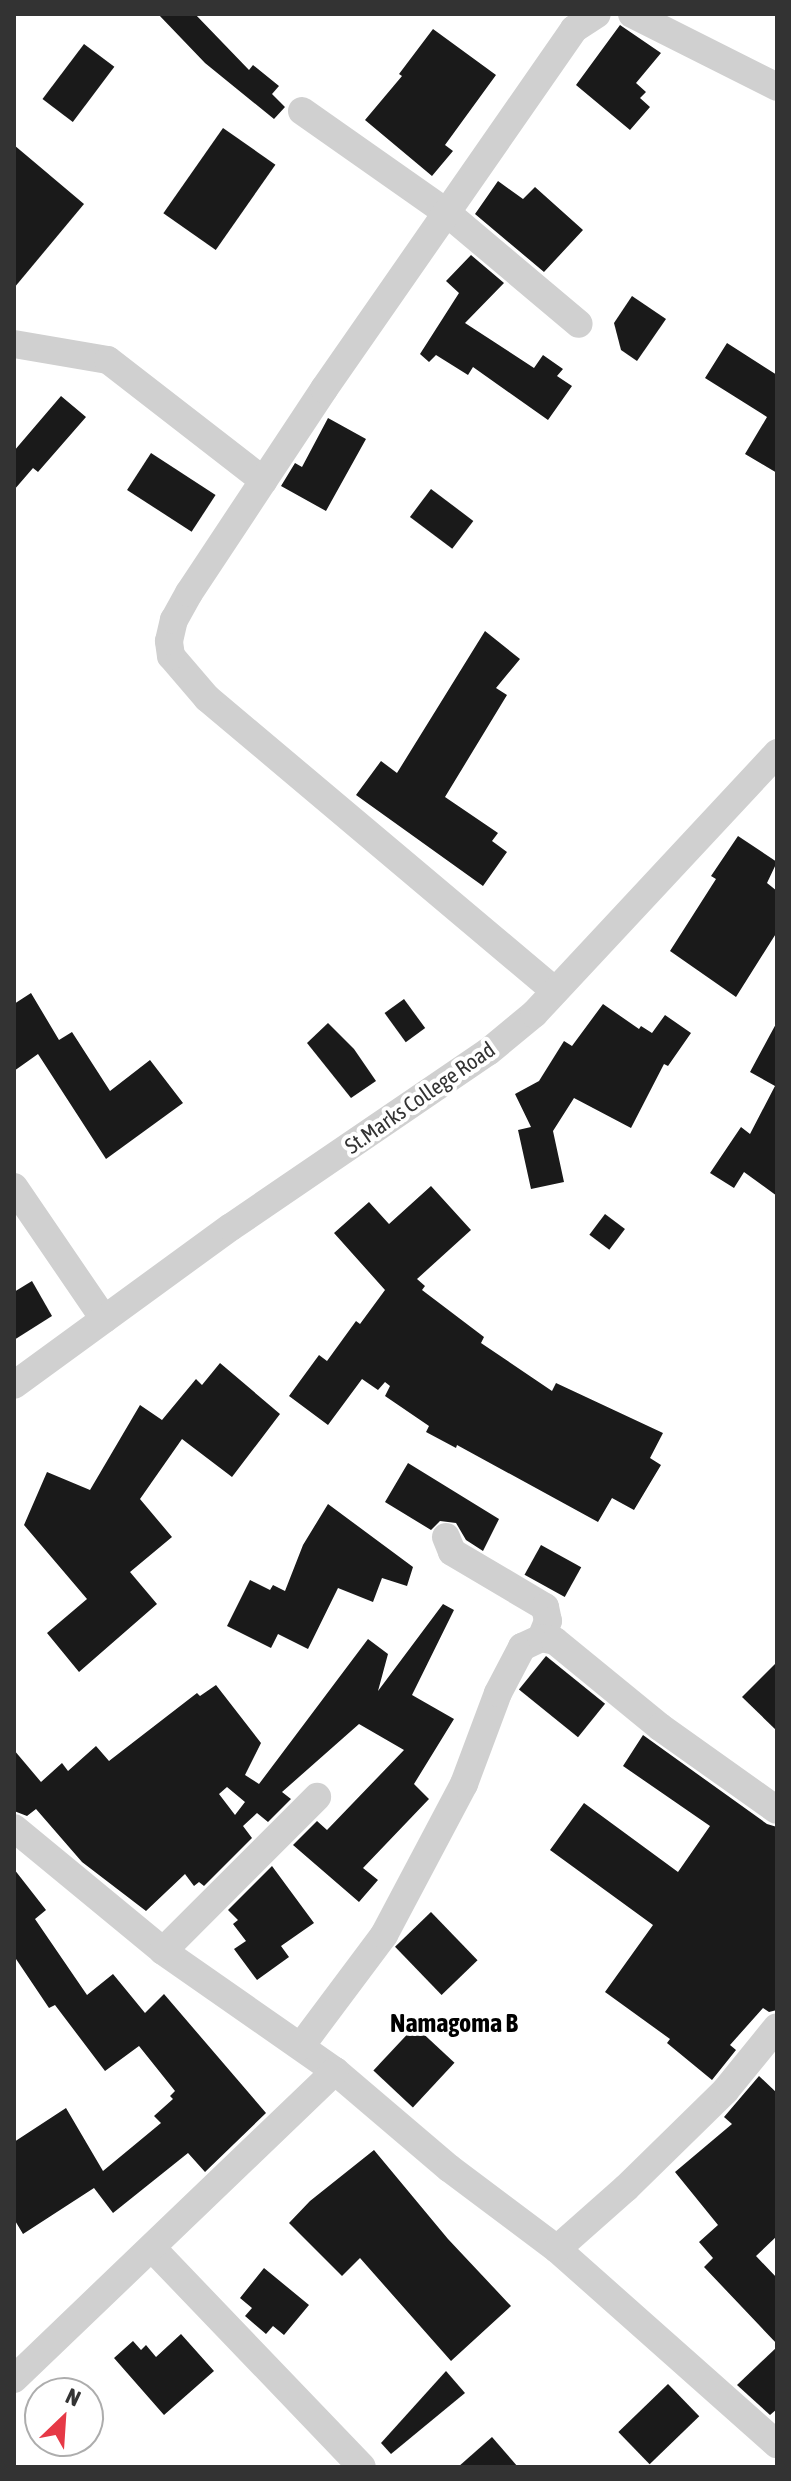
<!DOCTYPE html>
<html>
<head>
<meta charset="utf-8">
<style>
	body { margin:0 }
	#map { position:relative; width:791px; height:2481px; overflow:hidden; background:#fff; font-family:"Asap Condensed",sans-serif }
	div>[style] { position:absolute }
	[style*='--x'] { left:calc(var(--x)*1px); top:calc(var(--y)*1px); width:calc(var(--w)*1px); rotate:calc(var(--a)*1deg) }
	.building>* { inset:0; background:#1a1a1a; transform-origin:0 0 }
	.street>* { height:28px; margin:-14px; padding:0 14px; transform-origin:14px; border-radius:14px; background:#d0d0d0 }
	span { translate:-50% -50%; white-space:nowrap; text-align:center; line-height:1.15; -webkit-text-stroke:8px #fff; paint-order:stroke }
	.street-label { font-size:22px; color:#333 }
	.quarter-label { font-size:26px; color:#000; font-weight:700 }
	.frame { position:absolute; inset:0; border:16px solid #333; pointer-events:none }
	.north { position:absolute; left:24px; top:2377px; width:80px; height:80px; box-sizing:border-box; background:#fff; border:2px solid #adadad; border-radius:50%; rotate:25deg; font-size:22px; font-weight:700; line-height:32px; text-align:center; color:#333 }
	.north::after { content:''; display:block; margin:auto; width:28px; height:36px; background:#e63946; clip-path:polygon(50% 0,100% 100%,50% 72%,0 100%) }
</style>
</head>
<body>
<div id="map">
	<div class="building">
		<div style="clip-path:polygon(158px 14px,195px 14px,249px 70px,253px 65px,279px 86px,272px 94px,285px 107px,274px 119px,205px 63px)"></div>
		<div style="clip-path:polygon(620px 25px,661px 53px,636px 83px,646px 92px,640px 98px,650px 107px,630px 130px,576px 85px)"></div>
		<div style="clip-path:polygon(433px 29px,496px 75px,445px 145px,453px 151px,432px 176px,365px 120px,402px 76px,399px 74px)"></div>
		<div style="left:84px;top:44px;width:38px;height:69px;rotate:37deg"></div>
		<div style="left:223px;top:128px;width:64px;height:104px;rotate:35deg"></div>
		<div style="clip-path:polygon(14px 145px,84px 204px,14px 288px)"></div>
		<div style="clip-path:polygon(498px 181px,523px 199px,535px 187px,583px 230px,544px 272px,475px 214px)"></div>
		<div style="clip-path:polygon(471px 255px,504px 283px,465px 323px,534px 368px,543px 355px,563px 369px,557px 376px,572px 386px,548px 420px,473px 367px,468px 375px,436px 355px,429px 362px,420px 354px,459px 293px,446px 281px)"></div>
		<div style="clip-path:polygon(632px 296px,666px 319px,637px 361px,621px 350px,614px 323px)"></div>
		<div style="clip-path:polygon(727px 343px,777px 375px,777px 473px,745px 454px,767px 417px,705px 378px)"></div>
		<div style="clip-path:polygon(61px 396px,86px 417px,38px 472px,33px 468px,14px 490px,14px 451px)"></div>
		<div style="clip-path:polygon(328px 418px,366px 439px,326px 511px,281px 486px,295px 463px,302px 467px)"></div>
		<div style="left:151px;top:453px;width:77px;height:44px;rotate:33deg"></div>
		<div style="left:431px;top:489px;width:53px;height:35px;rotate:37deg"></div>
		<div style="clip-path:polygon(485px 631px,520px 659px,496px 688px,507px 695px,445px 797px,498px 833px,492px 841px,507px 852px,483px 886px,356px 795px,381px 761px,397px 773px)"></div>
		<div style="clip-path:polygon(738px 836px,777px 862px,767px 883px,777px 891px,777px 932px,736px 997px,670px 951px,716px 879px,711px 876px)"></div>
		<div style="clip-path:polygon(31px 993px,59px 1040px,72px 1032px,110px 1091px,150px 1060px,183px 1103px,106px 1159px,38px 1054px,14px 1071px,14px 1004px)"></div>
		<div style="left:404px;top:999px;width:36px;height:24px;rotate:54deg"></div>
		<div style="clip-path:polygon(603px 1004px,639px 1029px,641px 1026px,652px 1033px,665px 1015px,691px 1033px,668px 1066px,664px 1064px,631px 1128px,574px 1098px,553px 1131px,564px 1182px,531px 1189px,518px 1130px,531px 1127px,515px 1094px,539px 1081px,564px 1041px,572px 1046px)"></div>
		<div style="clip-path:polygon(777px 1022px,777px 1196px,744px 1172px,734px 1188px,710px 1173px,741px 1127px,750px 1134px,775px 1086px,750px 1072px)"></div>
		<div style="clip-path:polygon(328px 1023px,354px 1049px,376px 1081px,351px 1098px,307px 1043px)"></div>
		<div style="clip-path:polygon(431px 1186px,471px 1230px,417px 1279px,425px 1286px,422px 1290px,484px 1337px,481px 1343px,552px 1391px,556px 1383px,663px 1433px,650px 1458px,661px 1465px,634px 1510px,612px 1498px,598px 1522px,457px 1445px,456px 1448px,426px 1432px,429px 1426px,385px 1396px,390px 1386px,385px 1382px,378px 1390px,362px 1379px,328px 1425px,289px 1396px,319px 1355px,327px 1361px,356px 1321px,360px 1324px,385px 1290px,334px 1233px,369px 1202px,389px 1224px)"></div>
		<div style="left:605px;top:1214px;width:25px;height:26px;rotate:37deg"></div>
		<div style="clip-path:polygon(32px 1281px,52px 1316px,14px 1340px,14px 1292px)"></div>
		<div style="clip-path:polygon(220px 1363px,280px 1414px,232px 1477px,182px 1439px,140px 1499px,172px 1537px,130px 1572px,157px 1604px,79px 1672px,47px 1633px,87px 1599px,24px 1525px,47px 1472px,90px 1490px,140px 1405px,162px 1420px,196px 1379px,202px 1385px)"></div>
		<div style="clip-path:polygon(408px 1463px,499px 1519px,483px 1551px,466px 1540px,456px 1523px,440px 1521px,431px 1530px,385px 1502px)"></div>
		<div style="clip-path:polygon(328px 1504px,413px 1567px,407px 1586px,382px 1578px,373px 1602px,338px 1588px,308px 1649px,278px 1634px,271px 1648px,227px 1626px,250px 1580px,270px 1590px,273px 1585px,285px 1591px,303px 1545px)"></div>
		<div style="left:541px;top:1545px;width:46px;height:34px;rotate:29deg"></div>
		<div style="clip-path:polygon(evenodd,443px 1604px,454px 1610px,412px 1695px,454px 1719px,414px 1784px,429px 1799px,363px 1868px,378px 1880px,359px 1902px,293px 1845px,317px 1821px,327px 1830px,404px 1750px,359px 1724px,282px 1792px,291px 1799px,268px 1822px,257px 1813px,243px 1826px,252px 1838px,204px 1886px,199px 1882px,194px 1886px,185px 1874px,146px 1911px,82px 1862px,36px 1809px,27px 1816px,14px 1811px,14px 1750px,41px 1782px,62px 1763px,68px 1771px,96px 1746px,109px 1761px,197px 1693px,200px 1696px,216px 1685px,261px 1743px,245px 1775px,259px 1784px,368px 1639px,388px 1654px,378px 1691px,443px 1604px,227px 1787px,245px 1802px,235px 1815px,219px 1794px,227px 1787px)"></div>
		<div style="left:546px;top:1656px;width:76px;height:43px;rotate:39deg"></div>
		<div style="clip-path:polygon(777px 1662px,777px 1731px,742px 1697px)"></div>
		<div style="clip-path:polygon(643px 1735px,767px 1824px,777px 1827px,777px 2010px,769px 2012px,763px 2008px,730px 2045px,736px 2050px,712px 2080px,667px 2043px,670px 2039px,605px 1992px,653px 1925px,550px 1850px,584px 1803px,678px 1872px,710px 1826px,623px 1766px)"></div>
		<div style="clip-path:polygon(272px 1866px,314px 1923px,281px 1946px,289px 1957px,257px 1980px,234px 1949px,246px 1941px,233px 1924px,238px 1920px,228px 1910px)"></div>
		<div style="clip-path:polygon(14px 1869px,46px 1910px,35px 1919px,87px 1995px,113px 1974px,145px 2013px,164px 1994px,266px 2113px,205px 2172px,188px 2153px,113px 2213px,94px 2188px,23px 2234px,14px 2219px,14px 2142px,66px 2108px,103px 2171px,161px 2123px,154px 2116px,173px 2099px,170px 2096px,175px 2091px,139px 2046px,105px 2071px,55px 2005px,49px 2008px,14px 1956px)"></div>
		<div style="left:431px;top:1912px;width:67px;height:50px;rotate:46deg"></div>
		<div style="left:415px;top:2026px;width:54px;height:61px;rotate:43deg"></div>
		<div style="clip-path:polygon(759px 2076px,777px 2093px,777px 2236px,756px 2256px,777px 2278px,777px 2344px,704px 2267px,713px 2258px,699px 2242px,718px 2225px,675px 2172px,732px 2124px,724px 2117px)"></div>
		<div style="clip-path:polygon(374px 2150px,448px 2239px,511px 2306px,451px 2361px,360px 2258px,342px 2276px,289px 2223px,310px 2201px)"></div>
		<div style="clip-path:polygon(264px 2268px,309px 2305px,284px 2335px,273px 2326px,266px 2334px,245px 2316px,252px 2308px,240px 2298px)"></div>
		<div style="clip-path:polygon(181px 2334px,214px 2371px,164px 2415px,114px 2358px,133px 2341px,141px 2350px,146px 2345px,156px 2357px)"></div>
		<div style="clip-path:polygon(777px 2347px,777px 2409px,770px 2415px,737px 2385px)"></div>
		<div style="clip-path:polygon(446px 2371px,465px 2393px,391px 2454px,381px 2443px)"></div>
		<div style="left:668px;top:2384px;width:45px;height:69px;rotate:46deg"></div>
		<div style="clip-path:polygon(492px 2437px,518px 2467px,458px 2467px)"></div>
	</div>
	<div class="street">
		<div style="--x:632;--y:14;--w:162;--a:26.7"></div>
		<div style="--x:302;--y:111;--w:177;--a:35.1"></div>
		<div style="--x:447;--y:213;--w:172;--a:40.1"></div>
		<div style="--x:14;--y:344;--w:95;--a:9.7"></div>
		<div style="--x:108;--y:360;--w:197;--a:37.8"></div>
		<div style="--x:555;--y:991;--w:455;--a:-139.9"></div>
		<div style="--x:207;--y:698;--w:55;--a:-130.6"></div>
		<div style="--x:171;--y:656;--w:15;--a:-98"></div>
		<div style="--x:169;--y:641;--w:22;--a:-77"></div>
		<div style="--x:174;--y:620;--w:31;--a:-61"></div>
		<div style="--x:189;--y:593;--w:245;--a:-56.5"></div>
		<div style="--x:324;--y:389;--w:438;--a:-55.2"></div>
		<div style="--x:574;--y:29;--w:27;--a:-33"></div>
		<div style="--x:14;--y:1187;--w:160;--a:55.7"></div>
		<div style="--x:14;--y:1385;--w:268;--a:-36.1"></div>
		<div style="--x:231;--y:1227;--w:311;--a:-34.3"></div>
		<div style="--x:488;--y:1052;--w:60;--a:-39.6"></div>
		<div style="--x:534;--y:1014;--w:357;--a:-47"></div>
		<div style="--x:446;--y:1537;--w:16;--a:68"></div>
		<div style="--x:452;--y:1552;--w:108;--a:30.6"></div>
		<div style="--x:545;--y:1607;--w:14;--a:78"></div>
		<div style="--x:548;--y:1621;--w:18;--a:112"></div>
		<div style="--x:14;--y:1828;--w:193;--a:39.5"></div>
		<div style="--x:163;--y:1951;--w:210;--a:34.9"></div>
		<div style="--x:335;--y:2071;--w:150;--a:40.4"></div>
		<div style="--x:449;--y:2168;--w:135;--a:36.9"></div>
		<div style="--x:557;--y:2249;--w:294;--a:41.6"></div>
		<div style="--x:163;--y:1951;--w:218;--a:-45"></div>
		<div style="--x:301;--y:2046;--w:139;--a:-53.2"></div>
		<div style="--x:384;--y:1935;--w:171;--a:-62.1"></div>
		<div style="--x:464;--y:1784;--w:97;--a:-69.5"></div>
		<div style="--x:498;--y:1693;--w:52;--a:-62.4"></div>
		<div style="--x:522;--y:1647;--w:21;--a:-25"></div>
		<div style="--x:541;--y:1638;--w:14;--a:12"></div>
		<div style="--x:555;--y:1641;--w:136;--a:39.3"></div>
		<div style="--x:660;--y:1727;--w:143;--a:35.4"></div>
		<div style="--x:152;--y:2248;--w:303;--a:46.2"></div>
		<div style="--x:557;--y:2249;--w:92;--a:-41.5"></div>
		<div style="--x:626;--y:2188;--w:139;--a:-44.4"></div>
		<div style="--x:725;--y:2091;--w:82;--a:-50.9"></div>
		<div style="--x:14;--y:2379;--w:445;--a:-43.8"></div>
	</div>
	<div class="street-label">
		<span style="left:420px;top:1098px;rotate:-35deg">St.Marks College Road</span>
	</div>
	<div class="quarter-label">
		<span style="left:454px;top:2024px">Namagoma B</span>
	</div>
	<div class="frame"></div>
	<div class="north">N</div>
</div>
</body>
</html>
